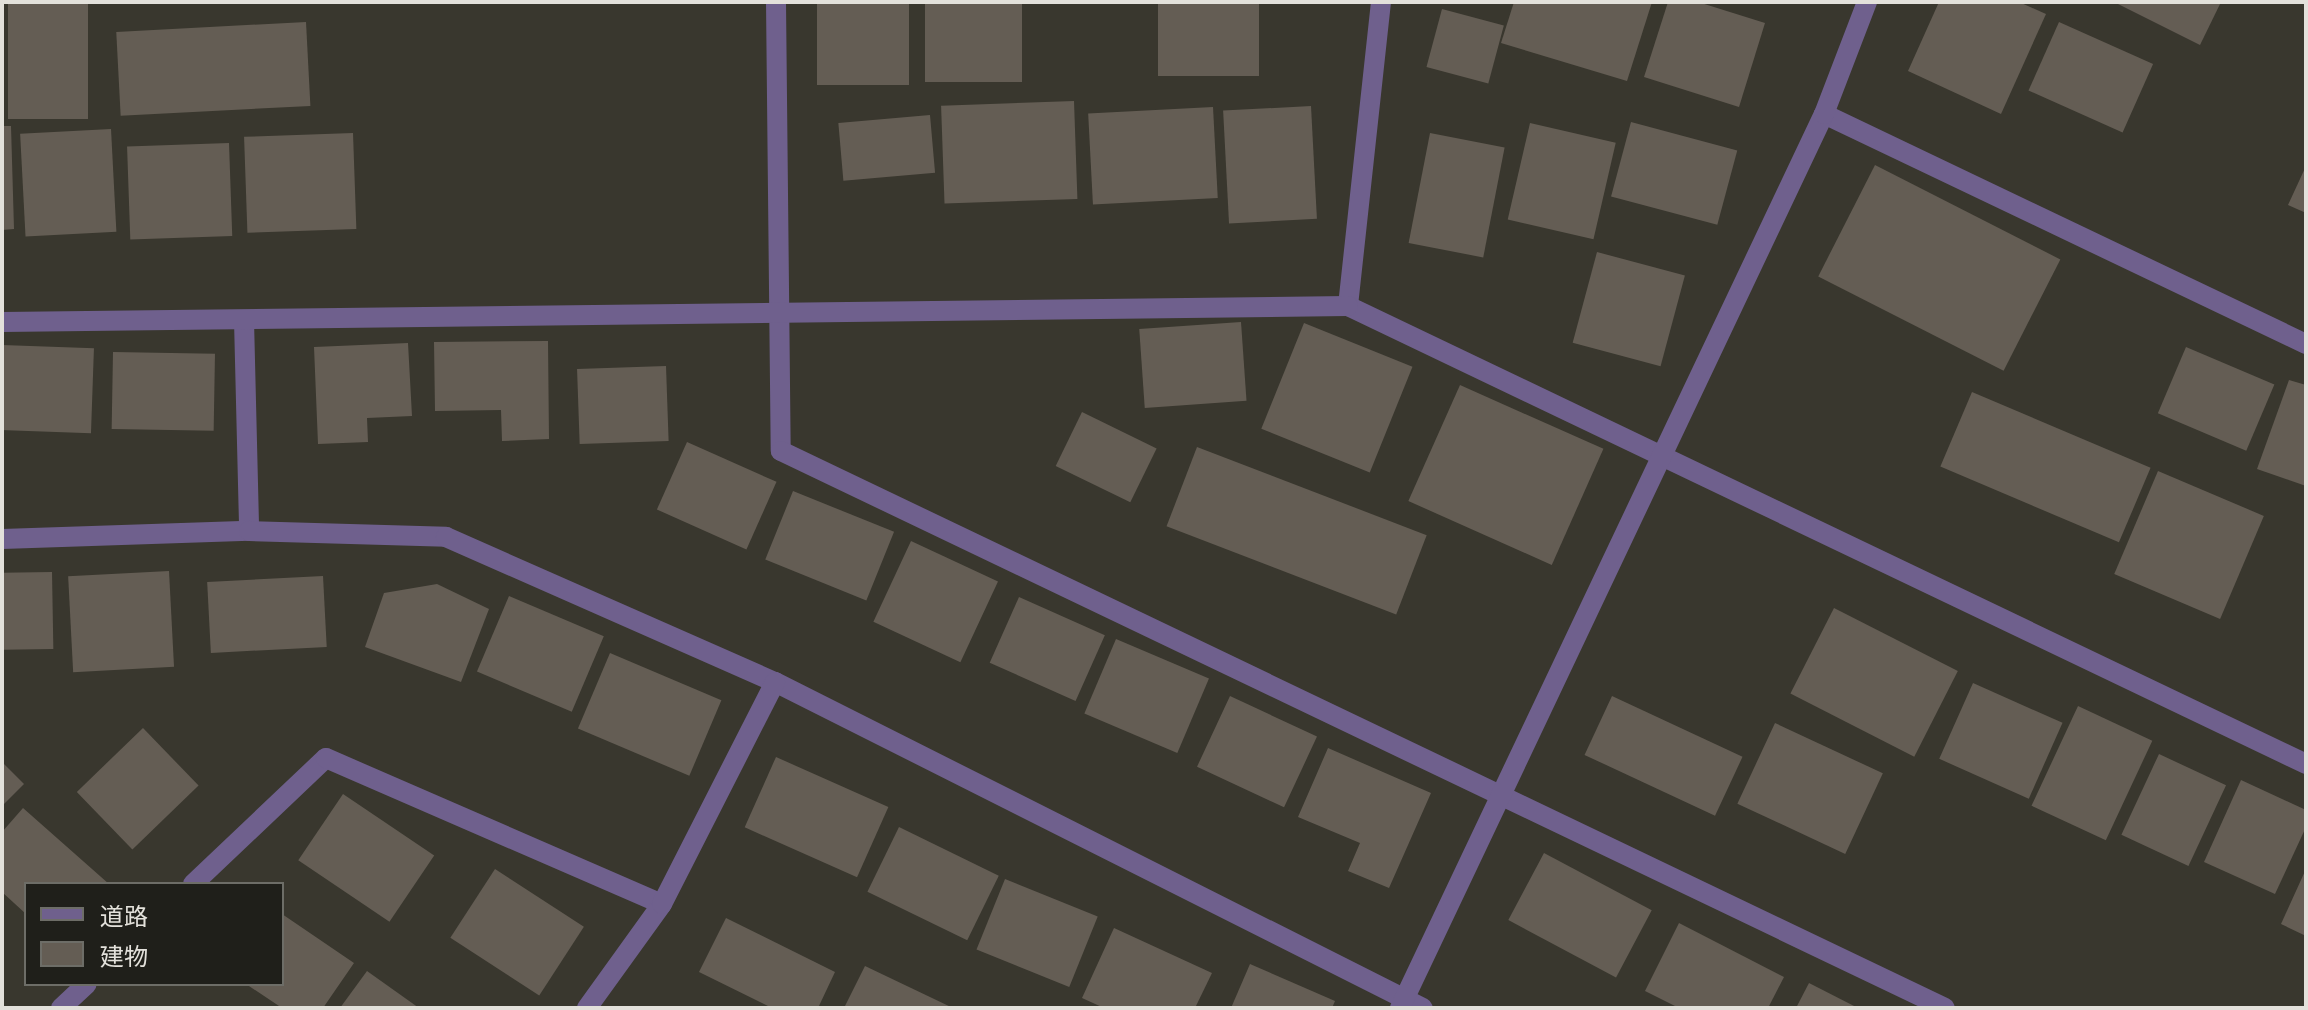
<!DOCTYPE html>
<html>
<head>
<meta charset="utf-8">
<style>
	body { margin:0 }
	#map { position:relative; width:2308px; height:1010px; overflow:hidden; background:#39372e; font-family:Rubik,"Noto Sans JP",sans-serif }
	div>[style] { position:absolute }
	[style*='--x'] { left:calc(var(--x)*1px); top:calc(var(--y)*1px); width:calc(var(--w)*1px); rotate:calc(var(--a)*1deg) }
	.building>* { inset:0; background:#645d54; transform-origin:0 0 }
	.street>* { height:20px; margin:-10px; padding:0 10px; transform-origin:10px; border-radius:10px; background:#6f608d }
	span { translate:-50% -50%; white-space:nowrap; text-align:center; line-height:1.15; -webkit-text-stroke:8px #1f1f1a; paint-order:stroke }
	.frame { position:absolute; inset:0; border:4px solid #e3e1db; pointer-events:none }
	.legend { position:absolute; left:24px; top:882px; width:260px; height:104px; box-sizing:border-box; background:#1f1f1a; border:2px solid #6d6d67; margin:0; padding:10px 14px; list-style:none; font-size:24px; color:#e3e1db }
	.legend li { display:flex; align-items:center; gap:16px; height:40px }
	.legend b { width:40px; border:2px solid #6d6d67 }
</style>
</head>
<body>
<div id="map">
	<div class="building">
		<div style="left:8px;top:2px;width:80px;height:117px"></div>
		<div style="left:817px;top:2px;width:92px;height:83px"></div>
		<div style="left:925px;top:2px;width:97px;height:80px"></div>
		<div style="left:1158px;top:2px;width:101px;height:74px"></div>
		<div style="clip-path:polygon(1514px 2px,1652px 2px,1627px 81px,1501px 43px)"></div>
		<div style="clip-path:polygon(1668px 2px,1698px 2px,1765px 23px,1739px 107px,1644px 77px)"></div>
		<div style="clip-path:polygon(1939px 2px,2019px 2px,2046px 14px,2001px 114px,1908px 71px)"></div>
		<div style="clip-path:polygon(2114px 2px,2221px 2px,2200px 45px)"></div>
		<div style="left:1442px;top:9px;width:64px;height:60px;rotate:15deg"></div>
		<div style="left:306px;top:22px;width:84px;height:190px;rotate:87deg"></div>
		<div style="left:2059px;top:22px;width:103px;height:75px;rotate:24deg"></div>
		<div style="left:1074px;top:101px;width:98px;height:133px;rotate:88deg"></div>
		<div style="left:1311px;top:106px;width:113px;height:88px;rotate:87deg"></div>
		<div style="left:1213px;top:107px;width:91px;height:125px;rotate:87deg"></div>
		<div style="left:930px;top:115px;width:58px;height:92px;rotate:85deg"></div>
		<div style="left:1631px;top:122px;width:110px;height:77px;rotate:15deg"></div>
		<div style="left:1530px;top:123px;width:88px;height:99px;rotate:13deg"></div>
		<div style="clip-path:polygon(2px 126px,11px 126px,14px 229px,2px 230px)"></div>
		<div style="left:111px;top:129px;width:103px;height:91px;rotate:87deg"></div>
		<div style="left:353px;top:133px;width:96px;height:109px;rotate:88deg"></div>
		<div style="left:1430px;top:133px;width:76px;height:112px;rotate:11deg"></div>
		<div style="left:229px;top:143px;width:93px;height:102px;rotate:88deg"></div>
		<div style="left:1875px;top:165px;width:208px;height:125px;rotate:27deg"></div>
		<div style="clip-path:polygon(2306px 166px,2306px 213px,2288px 205px)"></div>
		<div style="left:1597px;top:252px;width:91px;height:94px;rotate:15deg"></div>
		<div style="left:1241px;top:322px;width:79px;height:102px;rotate:86deg"></div>
		<div style="left:1304px;top:323px;width:117px;height:114px;rotate:22deg"></div>
		<div style="clip-path:polygon(548px 341px,549px 439px,502px 441px,501px 410px,435px 411px,434px 342px)"></div>
		<div style="clip-path:polygon(408px 343px,412px 416px,367px 418px,368px 442px,318px 444px,314px 347px)"></div>
		<div style="left:2px;top:345px;width:92px;height:85px;rotate:2deg"></div>
		<div style="left:2186px;top:347px;width:96px;height:72px;rotate:23deg"></div>
		<div style="left:113px;top:352px;width:102px;height:77px;rotate:1deg"></div>
		<div style="left:666px;top:366px;width:75px;height:89px;rotate:88deg"></div>
		<div style="clip-path:polygon(2289px 380px,2306px 385px,2306px 486px,2257px 469px)"></div>
		<div style="left:1460px;top:385px;width:157px;height:127px;rotate:24deg"></div>
		<div style="left:1972px;top:392px;width:194px;height:81px;rotate:23deg"></div>
		<div style="left:1082px;top:412px;width:83px;height:60px;rotate:26deg"></div>
		<div style="left:687px;top:442px;width:98px;height:74px;rotate:24deg"></div>
		<div style="left:1197px;top:447px;width:246px;height:85px;rotate:21deg"></div>
		<div style="left:2158px;top:471px;width:115px;height:112px;rotate:23deg"></div>
		<div style="left:793px;top:491px;width:109px;height:74px;rotate:22deg"></div>
		<div style="left:911px;top:541px;width:96px;height:89px;rotate:25deg"></div>
		<div style="left:169px;top:571px;width:96px;height:101px;rotate:87deg"></div>
		<div style="left:52px;top:572px;width:77px;height:50px;rotate:89deg"></div>
		<div style="left:323px;top:576px;width:71px;height:116px;rotate:87deg"></div>
		<div style="clip-path:polygon(437px 584px,489px 609px,461px 682px,365px 647px,384px 593px)"></div>
		<div style="left:509px;top:596px;width:103px;height:82px;rotate:23deg"></div>
		<div style="left:1019px;top:597px;width:94px;height:72px;rotate:24deg"></div>
		<div style="left:1834px;top:608px;width:139px;height:96px;rotate:27deg"></div>
		<div style="left:1116px;top:639px;width:101px;height:81px;rotate:23deg"></div>
		<div style="left:610px;top:653px;width:121px;height:82px;rotate:23deg"></div>
		<div style="left:1973px;top:683px;width:98px;height:83px;rotate:24deg"></div>
		<div style="left:1230px;top:696px;width:96px;height:78px;rotate:25deg"></div>
		<div style="left:1612px;top:696px;width:144px;height:65px;rotate:25deg"></div>
		<div style="left:2078px;top:706px;width:82px;height:110px;rotate:25deg"></div>
		<div style="left:1775px;top:723px;width:119px;height:89px;rotate:25deg"></div>
		<div style="left:143px;top:728px;width:80px;height:92px;rotate:46deg"></div>
		<div style="clip-path:polygon(1328px 748px,1431px 793px,1389px 888px,1348px 871px,1360px 843px,1298px 817px)"></div>
		<div style="left:2159px;top:754px;width:74px;height:89px;rotate:25deg"></div>
		<div style="left:776px;top:757px;width:123px;height:77px;rotate:24deg"></div>
		<div style="clip-path:polygon(2px 762px,24px 784px,2px 806px)"></div>
		<div style="clip-path:polygon(2241px 780px,2306px 810px,2306px 827px,2275px 894px,2204px 862px)"></div>
		<div style="left:343px;top:794px;width:110px;height:80px;rotate:34deg"></div>
		<div style="clip-path:polygon(23px 808px,109px 884px,26px 884px,26px 914px,2px 892px,2px 832px)"></div>
		<div style="left:899px;top:827px;width:111px;height:72px;rotate:26deg"></div>
		<div style="left:1544px;top:853px;width:122px;height:76px;rotate:28deg"></div>
		<div style="left:495px;top:869px;width:106px;height:82px;rotate:33deg"></div>
		<div style="clip-path:polygon(2306px 869px,2306px 936px,2281px 924px)"></div>
		<div style="left:1005px;top:879px;width:100px;height:76px;rotate:22deg"></div>
		<div style="clip-path:polygon(282px 914px,354px 963px,323px 1008px,282px 1008px,246px 984px,282px 984px)"></div>
		<div style="clip-path:polygon(726px 918px,835px 972px,818px 1008px,772px 1008px,699px 972px)"></div>
		<div style="clip-path:polygon(1679px 923px,1784px 977px,1768px 1008px,1679px 1008px,1645px 991px)"></div>
		<div style="clip-path:polygon(1114px 928px,1212px 973px,1195px 1008px,1104px 1008px,1082px 998px)"></div>
		<div style="clip-path:polygon(1250px 964px,1335px 1001px,1332px 1008px,1231px 1008px)"></div>
		<div style="clip-path:polygon(865px 966px,953px 1008px,844px 1008px)"></div>
		<div style="clip-path:polygon(367px 971px,419px 1008px,340px 1008px)"></div>
		<div style="clip-path:polygon(1809px 983px,1858px 1008px,1796px 1008px)"></div>
	</div>
	<div class="street">
		<div style="--x:776;--y:2;--w:449;--a:89.4"></div>
		<div style="--x:781;--y:451;--w:1290;--a:25.57"></div>
		<div style="--x:1381;--y:2;--w:306;--a:96.2"></div>
		<div style="--x:1348;--y:306;--w:1062;--a:25.55"></div>
		<div style="--x:1824;--y:114;--w:534;--a:25.51"></div>
		<div style="--x:244;--y:320;--w:211;--a:88.6"></div>
		<div style="--x:2;--y:322;--w:1346;--a:-0.68"></div>
		<div style="--x:2;--y:539;--w:247;--a:-1.9"></div>
		<div style="--x:249;--y:531;--w:197;--a:1.7"></div>
		<div style="--x:446;--y:537;--w:360;--a:23.8"></div>
		<div style="--x:775;--y:682;--w:725;--a:26.71"></div>
		<div style="--x:193;--y:884;--w:183;--a:-43.5"></div>
		<div style="--x:326;--y:758;--w:366;--a:23.5"></div>
		<div style="--x:61;--y:1008;--w:35;--a:-43"></div>
		<div style="--x:587;--y:1008;--w:128;--a:-54.2"></div>
		<div style="--x:662;--y:904;--w:249;--a:-63"></div>
		<div style="--x:1400;--y:1008;--w:989;--a:-64.63"></div>
		<div style="--x:1824;--y:114;--w:120;--a:-69"></div>
	</div>
	<div class="frame"></div>
	<ul class="legend">
	<li><b style="height:10px;background:#6f608d"></b>道路</li>
	<li><b style="height:22px;background:#645d54"></b>建物</li>
	</ul>
</div>
</body>
</html>
